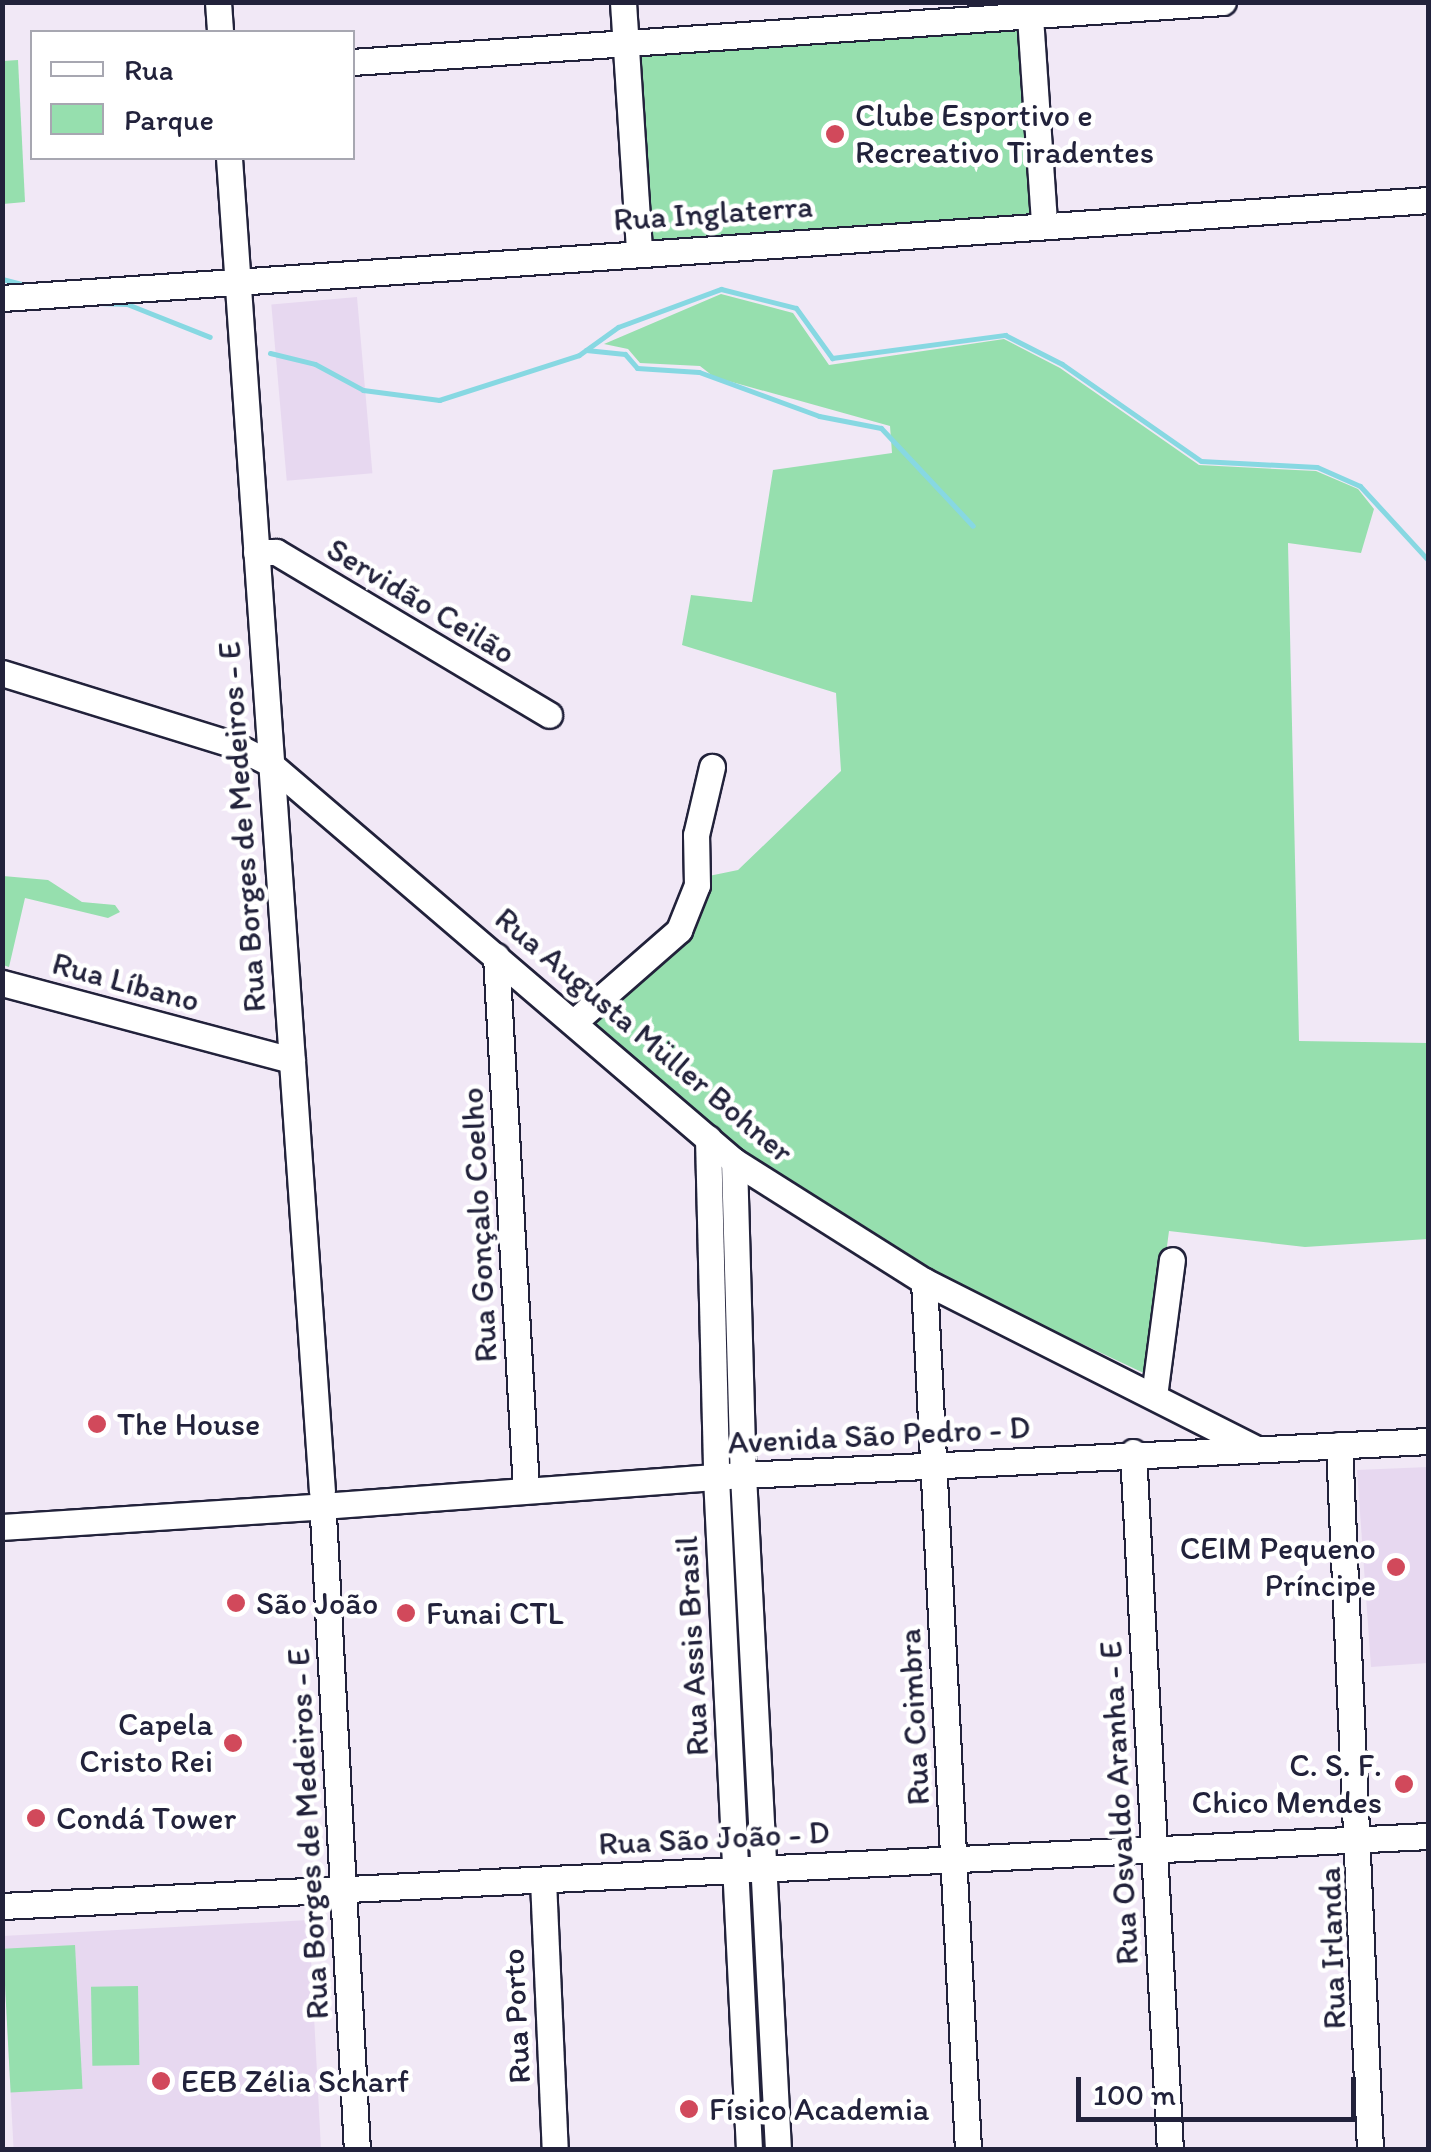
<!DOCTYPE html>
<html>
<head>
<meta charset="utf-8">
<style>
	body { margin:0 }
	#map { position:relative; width:1431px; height:2152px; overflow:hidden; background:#f1e8f6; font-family:Itim,sans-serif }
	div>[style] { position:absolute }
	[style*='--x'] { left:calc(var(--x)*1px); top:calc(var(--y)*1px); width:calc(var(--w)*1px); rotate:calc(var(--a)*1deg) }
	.built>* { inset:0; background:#e7d8f0; transform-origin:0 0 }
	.green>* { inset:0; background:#96dfae; transform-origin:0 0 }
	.stream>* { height:5px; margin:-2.5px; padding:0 2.5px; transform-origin:2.5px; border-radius:2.5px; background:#87d8e2 }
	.roads { filter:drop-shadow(2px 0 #22223b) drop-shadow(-2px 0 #22223b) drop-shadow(0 2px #22223b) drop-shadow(0 -2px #22223b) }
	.minor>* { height:25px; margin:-12.5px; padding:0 12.5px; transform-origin:12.5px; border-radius:12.5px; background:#fff }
	.dots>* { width:28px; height:28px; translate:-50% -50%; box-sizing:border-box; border:5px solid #fff; border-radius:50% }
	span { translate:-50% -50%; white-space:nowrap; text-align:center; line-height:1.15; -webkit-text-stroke:9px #fff; paint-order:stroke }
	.poi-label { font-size:32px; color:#22223b }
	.left { translate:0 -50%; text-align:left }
	.right { translate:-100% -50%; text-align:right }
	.street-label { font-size:32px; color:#22223b }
	.frame { position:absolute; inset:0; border:5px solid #22223b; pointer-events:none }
	.legend { position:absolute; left:30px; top:30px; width:325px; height:130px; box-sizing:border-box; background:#fff; border:2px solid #a7a7b1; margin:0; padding:12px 18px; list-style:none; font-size:30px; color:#22223b }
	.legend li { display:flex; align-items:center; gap:20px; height:50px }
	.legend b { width:50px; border:2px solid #a7a7b1 }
	.scale { position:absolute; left:1076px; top:2077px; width:280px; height:45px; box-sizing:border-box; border:5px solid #22223b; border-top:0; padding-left:12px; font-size:30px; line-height:35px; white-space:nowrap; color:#22223b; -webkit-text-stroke:8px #fff; paint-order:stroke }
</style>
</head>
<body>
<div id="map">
	<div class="built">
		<div style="left:357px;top:297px;width:177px;height:86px;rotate:85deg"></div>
		<div style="clip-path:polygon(1428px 1467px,1428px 1663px,1371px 1667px,1357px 1470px)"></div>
		<div style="left:309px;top:1920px;width:229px;height:307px;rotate:87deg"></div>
	</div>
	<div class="green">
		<div style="left:1022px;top:25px;width:192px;height:389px;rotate:86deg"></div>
		<div style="clip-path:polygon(18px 60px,25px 202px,3px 204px,3px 61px)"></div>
		<div style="clip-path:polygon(721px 294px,793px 313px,829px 365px,1004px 339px,1060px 368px,1199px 465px,1316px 471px,1358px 489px,1374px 509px,1361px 553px,1288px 543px,1299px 1041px,1428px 1043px,1428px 1239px,1305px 1247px,1169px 1231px,1150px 1376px,932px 1273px,742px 1153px,592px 1023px,687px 932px,704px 877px,738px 870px,841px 771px,836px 693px,682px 645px,691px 595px,752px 602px,773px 470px,892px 453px,890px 426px,714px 377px,700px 366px,640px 363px,628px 349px,604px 344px)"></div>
		<div style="clip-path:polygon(3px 876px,48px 880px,82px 902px,115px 905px,120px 912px,108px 918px,25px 898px,9px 967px,3px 965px)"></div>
		<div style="left:75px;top:1945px;width:144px;height:72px;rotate:87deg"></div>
		<div style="left:138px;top:1986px;width:79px;height:47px;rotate:89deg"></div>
	</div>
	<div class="stream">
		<div style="--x:2;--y:279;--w:21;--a:14"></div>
		<div style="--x:99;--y:303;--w:28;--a:2"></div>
		<div style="--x:127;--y:304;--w:89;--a:21.7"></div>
		<div style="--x:586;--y:350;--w:39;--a:6"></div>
		<div style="--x:625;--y:354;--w:18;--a:49"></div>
		<div style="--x:637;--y:368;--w:62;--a:3.7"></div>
		<div style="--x:699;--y:372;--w:128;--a:20.1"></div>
		<div style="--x:819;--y:416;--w:63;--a:11"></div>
		<div style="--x:881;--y:428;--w:134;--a:46.8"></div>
		<div style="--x:270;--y:353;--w:46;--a:13.7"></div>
		<div style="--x:315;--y:364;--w:55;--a:28.4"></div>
		<div style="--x:363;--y:390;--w:77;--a:7.5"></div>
		<div style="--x:439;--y:400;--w:147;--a:-17.8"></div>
		<div style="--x:579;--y:355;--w:48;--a:-35.7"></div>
		<div style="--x:618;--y:327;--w:110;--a:-20.3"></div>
		<div style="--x:721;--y:289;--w:77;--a:14.2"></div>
		<div style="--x:796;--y:308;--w:62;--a:54.2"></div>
		<div style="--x:832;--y:358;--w:175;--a:-7.6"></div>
		<div style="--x:1005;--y:335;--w:64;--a:27"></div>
		<div style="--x:1062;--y:364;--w:169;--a:34.9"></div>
		<div style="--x:1201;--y:461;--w:116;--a:3"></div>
		<div style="--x:1317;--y:467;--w:47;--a:23.8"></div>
		<div style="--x:1360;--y:486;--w:100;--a:47.4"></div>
	</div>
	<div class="roads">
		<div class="minor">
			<div style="--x:218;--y:2;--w:30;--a:86"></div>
			<div style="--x:623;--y:2;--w:249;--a:86.3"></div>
			<div style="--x:1029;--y:2;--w:223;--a:86.1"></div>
			<div style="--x:352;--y:62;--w:873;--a:-3.94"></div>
			<div style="--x:229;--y:158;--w:1336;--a:86.01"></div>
			<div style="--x:2;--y:298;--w:1429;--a:-3.93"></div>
			<div style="--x:256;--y:552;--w:20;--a:0"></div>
			<div style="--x:276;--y:552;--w:318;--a:30.8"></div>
			<div style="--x:2;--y:673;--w:243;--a:17.2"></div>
			<div style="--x:234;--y:745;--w:39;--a:27"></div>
			<div style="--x:269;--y:763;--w:612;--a:40.56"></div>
			<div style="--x:734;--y:1161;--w:225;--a:32.3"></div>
			<div style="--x:924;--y:1281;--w:371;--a:26.8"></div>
			<div style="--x:496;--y:956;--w:535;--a:86.78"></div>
			<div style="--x:2;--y:983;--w:300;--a:14.9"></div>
			<div style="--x:574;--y:1022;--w:140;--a:-41.2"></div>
			<div style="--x:679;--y:930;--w:48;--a:-68.2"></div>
			<div style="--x:697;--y:885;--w:50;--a:-91.1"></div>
			<div style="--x:696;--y:835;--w:70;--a:-76.8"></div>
			<div style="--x:708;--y:1138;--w:339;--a:88.6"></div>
			<div style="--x:716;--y:1477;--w:674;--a:87.19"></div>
			<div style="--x:734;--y:1161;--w:314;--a:88.4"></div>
			<div style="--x:743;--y:1475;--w:676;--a:87.03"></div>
			<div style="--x:924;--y:1281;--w:870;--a:87.1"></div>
			<div style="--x:1154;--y:1396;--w:137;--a:-82.5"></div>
			<div style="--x:1339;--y:1445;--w:706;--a:87.48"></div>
			<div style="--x:1133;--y:1452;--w:699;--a:86.97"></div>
			<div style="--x:334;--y:1505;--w:410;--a:-4.2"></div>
			<div style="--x:743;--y:1475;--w:686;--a:-2.84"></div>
			<div style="--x:323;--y:1515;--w:636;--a:86.94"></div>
			<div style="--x:2;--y:1527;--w:310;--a:-3.7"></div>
			<div style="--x:543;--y:1880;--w:270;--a:87.5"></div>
			<div style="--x:2;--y:1906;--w:1428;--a:-2.81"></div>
		</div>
	</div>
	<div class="dots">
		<div style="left:835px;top:134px;background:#d1495b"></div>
		<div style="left:97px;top:1424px;background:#d1495b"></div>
		<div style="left:1396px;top:1567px;background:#d1495b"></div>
		<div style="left:236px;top:1603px;background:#d1495b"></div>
		<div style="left:406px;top:1613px;background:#d1495b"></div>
		<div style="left:233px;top:1743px;background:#d1495b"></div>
		<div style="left:1404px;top:1784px;background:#d1495b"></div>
		<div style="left:36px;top:1818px;background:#d1495b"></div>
		<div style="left:161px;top:2081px;background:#d1495b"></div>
		<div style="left:689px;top:2109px;background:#d1495b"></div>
	</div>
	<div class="poi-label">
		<span class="left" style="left:855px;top:134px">Clube Esportivo e<br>Recreativo Tiradentes</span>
		<span class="left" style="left:117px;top:1424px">The House</span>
		<span class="right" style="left:1376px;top:1567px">CEIM Pequeno<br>Príncipe</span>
		<span class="left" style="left:256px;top:1603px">São João</span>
		<span class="left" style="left:426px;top:1613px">Funai CTL</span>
		<span class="right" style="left:213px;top:1743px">Capela<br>Cristo Rei</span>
		<span class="right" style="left:1382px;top:1784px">C. S. F.<br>Chico Mendes</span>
		<span class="left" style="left:56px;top:1818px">Condá Tower</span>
		<span class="left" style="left:181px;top:2081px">EEB Zélia Scharf</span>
		<span class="left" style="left:709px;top:2109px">Físico Academia</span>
	</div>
	<div class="street-label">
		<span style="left:713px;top:213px;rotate:-4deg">Rua Inglaterra</span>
		<span style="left:421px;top:601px;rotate:31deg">Servidão Ceilão</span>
		<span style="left:242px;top:827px;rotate:-94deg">Rua Borges de Medeiros - E</span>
		<span style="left:126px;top:982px;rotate:15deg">Rua Líbano</span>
		<span style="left:644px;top:1035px;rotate:40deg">Rua Augusta Müller Bohner</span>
		<span style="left:479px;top:1225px;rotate:-93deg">Rua Gonçalo Coelho</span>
		<span style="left:879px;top:1435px;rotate:-3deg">Avenida São Pedro - D</span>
		<span style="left:692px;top:1646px;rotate:-93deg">Rua Assis Brasil</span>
		<span style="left:914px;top:1717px;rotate:-93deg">Rua Coimbra</span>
		<span style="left:1119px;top:1803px;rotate:-93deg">Rua Osvaldo Aranha - E</span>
		<span style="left:308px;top:1834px;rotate:-93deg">Rua Borges de Medeiros - E</span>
		<span style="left:714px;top:1838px;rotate:-3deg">Rua São João - D</span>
		<span style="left:1332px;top:1948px;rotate:-92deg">Rua Irlanda</span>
		<span style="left:516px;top:2016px;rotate:-93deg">Rua Porto</span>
	</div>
	<div class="frame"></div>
	<ul class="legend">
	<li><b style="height:12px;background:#fff"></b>Rua</li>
	<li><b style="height:28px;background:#96dfae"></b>Parque</li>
	</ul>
	<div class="scale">100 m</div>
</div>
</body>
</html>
